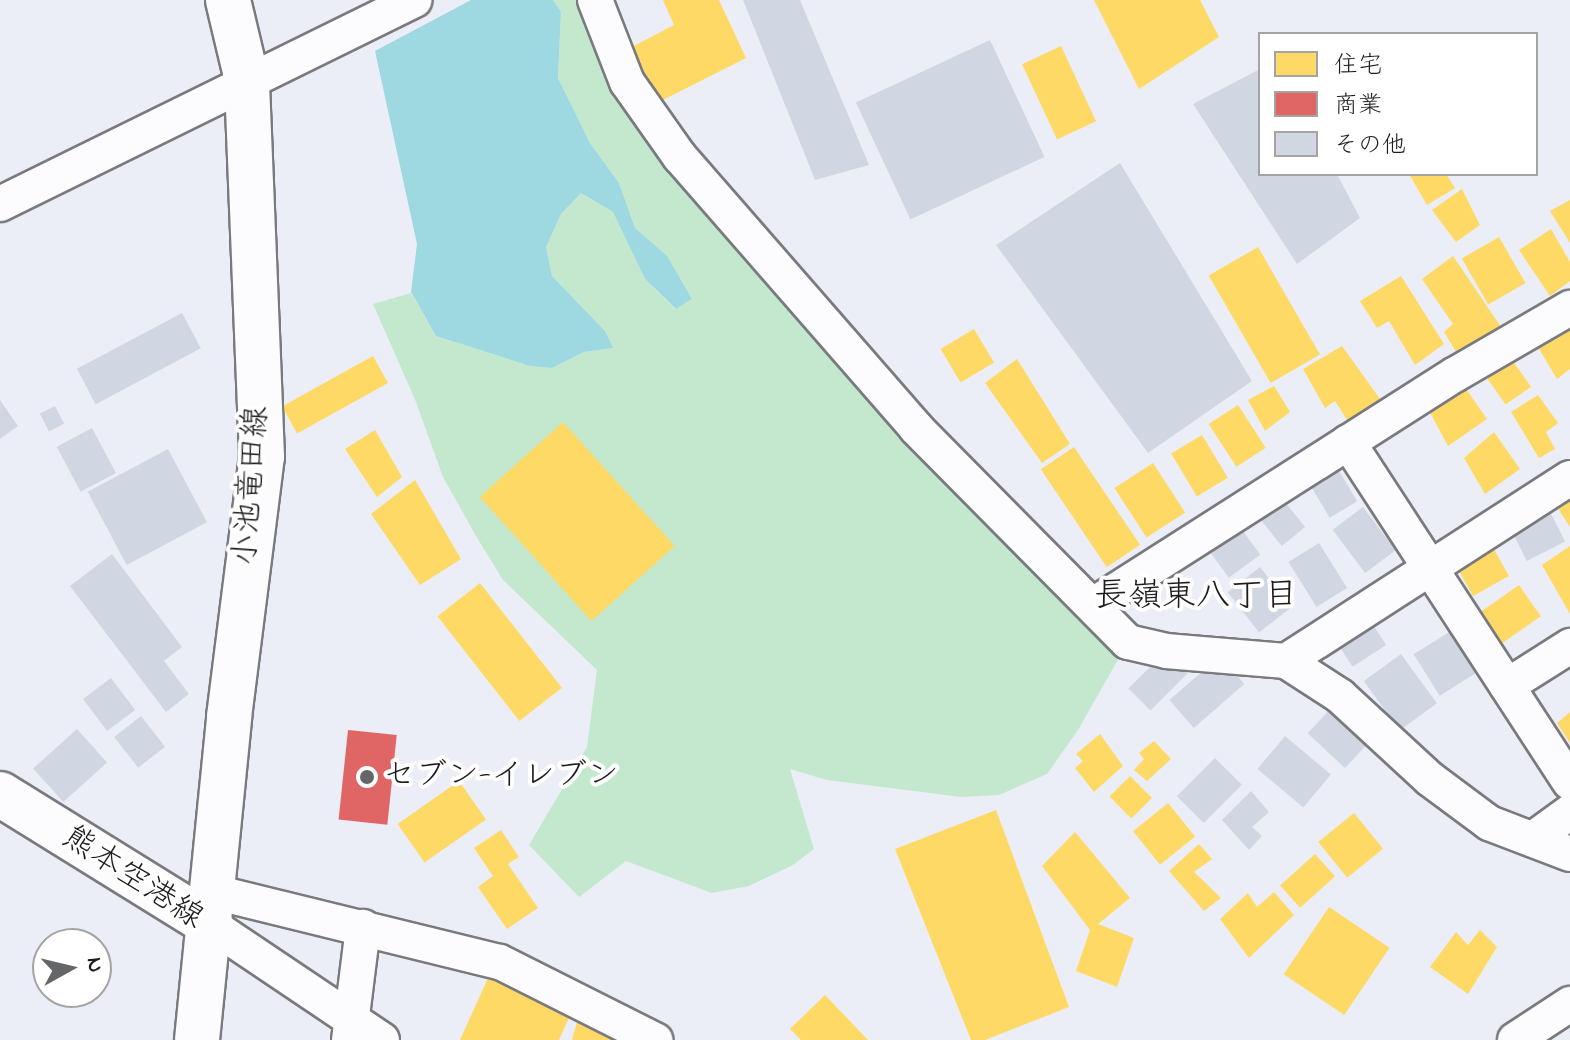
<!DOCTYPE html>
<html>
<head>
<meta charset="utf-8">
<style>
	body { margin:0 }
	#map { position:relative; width:1570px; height:1040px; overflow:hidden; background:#ebeef6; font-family:"Indie Flower","Klee One",sans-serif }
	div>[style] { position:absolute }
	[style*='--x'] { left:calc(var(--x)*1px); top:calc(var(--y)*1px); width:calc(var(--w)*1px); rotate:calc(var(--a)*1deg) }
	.green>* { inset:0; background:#c3e8ce }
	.water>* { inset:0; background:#9ed8e0 }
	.homes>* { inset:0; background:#ffd966; transform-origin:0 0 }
	.shops>* { inset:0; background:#e06666; transform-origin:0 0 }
	.building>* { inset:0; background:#d0d7e3; transform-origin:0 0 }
	.roads { filter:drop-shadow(2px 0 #797a7e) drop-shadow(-2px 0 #797a7e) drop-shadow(0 2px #797a7e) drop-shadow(0 -2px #797a7e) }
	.minor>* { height:34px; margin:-17px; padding:0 17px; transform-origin:17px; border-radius:17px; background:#fcfcfe }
	.secondary>* { height:44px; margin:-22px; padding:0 22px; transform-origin:22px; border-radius:22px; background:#fcfcfe }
	.dots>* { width:22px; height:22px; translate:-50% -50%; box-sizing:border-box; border:4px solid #fff; border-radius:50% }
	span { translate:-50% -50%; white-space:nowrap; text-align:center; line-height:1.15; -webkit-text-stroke:8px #fff; paint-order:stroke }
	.street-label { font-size:32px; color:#1c1c1c }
	.poi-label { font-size:32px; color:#1c1c1c }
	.left { translate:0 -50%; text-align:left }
	.neighbourhood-label { font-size:34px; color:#1c1c1c }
	.legend { position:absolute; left:1258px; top:32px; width:280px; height:144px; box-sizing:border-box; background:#fff; border:2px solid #a4a4a4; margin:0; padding:10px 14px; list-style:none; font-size:24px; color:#1c1c1c }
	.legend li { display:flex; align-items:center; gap:16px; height:40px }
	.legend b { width:40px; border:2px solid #a4a4a4 }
	.north { position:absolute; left:32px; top:928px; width:80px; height:80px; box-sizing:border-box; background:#fff; border:2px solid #a4a4a4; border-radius:50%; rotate:82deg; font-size:22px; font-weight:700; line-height:32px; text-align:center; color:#1c1c1c }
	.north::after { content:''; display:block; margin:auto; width:28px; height:36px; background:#646668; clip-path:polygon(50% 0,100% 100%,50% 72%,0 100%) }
</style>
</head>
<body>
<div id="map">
	<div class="green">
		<div style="clip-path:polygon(553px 0,579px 0,627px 82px,1128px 642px,1078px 730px,1047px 774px,999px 795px,961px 797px,827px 780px,790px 769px,814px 849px,793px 865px,749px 886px,712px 893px,626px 861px,579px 897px,529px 845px,587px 747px,597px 670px,503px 580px,476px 536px,443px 477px,416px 402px,373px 304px,411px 293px,436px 336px,530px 366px,552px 368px,584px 352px,612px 348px,605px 331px,552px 276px,546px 247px,561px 214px,581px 193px,613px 212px,645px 279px,675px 309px,692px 299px,667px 257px,635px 228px,619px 183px,590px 143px,558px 78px,561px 12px)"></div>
	</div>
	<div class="water">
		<div style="clip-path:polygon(471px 0,553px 0,561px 12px,558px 78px,590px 143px,619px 183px,635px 228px,667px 256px,692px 299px,676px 309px,645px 279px,613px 212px,581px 193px,561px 214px,546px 247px,552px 276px,605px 331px,613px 348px,584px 352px,552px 368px,530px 366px,436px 336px,411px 292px,417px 244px,375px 51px)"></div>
	</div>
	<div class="homes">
		<div style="clip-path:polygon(663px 0,719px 0,746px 58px,653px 105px,630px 48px,674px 25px)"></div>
		<div style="clip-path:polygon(1094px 0,1200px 0,1219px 37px,1139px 89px)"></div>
		<div style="left:1061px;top:46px;width:83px;height:43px;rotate:65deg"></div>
		<div style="clip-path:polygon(1409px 174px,1446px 174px,1455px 188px,1427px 205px)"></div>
		<div style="clip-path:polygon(1462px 189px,1480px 225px,1456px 242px,1432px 210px)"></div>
		<div style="clip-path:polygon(1570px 200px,1570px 243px,1550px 211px)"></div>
		<div style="clip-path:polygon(1551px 229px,1570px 262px,1570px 281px,1550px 296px,1519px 250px)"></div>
		<div style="left:1499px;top:237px;width:53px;height:43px;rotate:60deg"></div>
		<div style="left:1258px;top:247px;width:124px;height:57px;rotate:60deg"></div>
		<div style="clip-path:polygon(1453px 256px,1501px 327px,1458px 355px,1444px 332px,1453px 324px,1422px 279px)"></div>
		<div style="clip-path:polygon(1401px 276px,1444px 344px,1415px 365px,1389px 321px,1377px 328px,1360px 301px)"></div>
		<div style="clip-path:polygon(1564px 319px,1570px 328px,1570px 369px,1557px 379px,1533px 339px)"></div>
		<div style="left:974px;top:329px;width:39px;height:39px;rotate:59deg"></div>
		<div style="clip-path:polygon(1342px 346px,1383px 403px,1349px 423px,1335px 401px,1325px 408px,1303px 369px)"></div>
		<div style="left:1508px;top:354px;width:40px;height:31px;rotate:55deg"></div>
		<div style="left:373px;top:356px;width:31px;height:104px;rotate:61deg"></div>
		<div style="clip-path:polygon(1017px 359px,1070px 444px,1042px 463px,985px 383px)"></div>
		<div style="clip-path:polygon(1462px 383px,1487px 419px,1448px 446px,1426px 405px)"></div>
		<div style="clip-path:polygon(1274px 386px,1290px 412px,1265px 431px,1248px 400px)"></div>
		<div style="clip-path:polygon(1538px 395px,1558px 423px,1546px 432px,1555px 449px,1539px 458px,1511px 412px)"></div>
		<div style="left:1238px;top:405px;width:51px;height:35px;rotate:57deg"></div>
		<div style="left:563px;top:422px;width:167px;height:112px;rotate:48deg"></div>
		<div style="clip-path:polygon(375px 430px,402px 477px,377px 497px,345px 449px)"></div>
		<div style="clip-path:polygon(1494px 432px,1520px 469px,1485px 494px,1464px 458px)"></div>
		<div style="left:1202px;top:435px;width:50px;height:36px;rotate:59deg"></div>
		<div style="left:1074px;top:447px;width:118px;height:40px;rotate:56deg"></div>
		<div style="left:1153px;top:463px;width:59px;height:46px;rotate:57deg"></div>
		<div style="clip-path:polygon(415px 480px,461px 559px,420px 585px,371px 514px)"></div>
		<div style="clip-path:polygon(1570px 492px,1570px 527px,1553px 501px)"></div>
		<div style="left:1490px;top:542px;width:39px;height:41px;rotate:61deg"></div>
		<div style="clip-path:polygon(1570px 546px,1570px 614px,1542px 565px)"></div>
		<div style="left:480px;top:583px;width:133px;height:54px;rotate:52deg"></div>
		<div style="left:1519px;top:585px;width:38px;height:48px;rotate:55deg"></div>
		<div style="clip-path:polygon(1570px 712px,1570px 743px,1557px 723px)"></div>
		<div style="clip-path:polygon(1100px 734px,1123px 766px,1094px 792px,1075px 768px,1083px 761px,1076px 754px)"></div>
		<div style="clip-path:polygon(1154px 741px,1171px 759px,1147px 781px,1134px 770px,1144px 759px,1139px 753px)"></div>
		<div style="left:1130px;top:776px;width:31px;height:29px;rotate:45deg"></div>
		<div style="left:459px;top:781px;width:47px;height:75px;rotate:55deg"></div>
		<div style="left:1168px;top:803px;width:43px;height:45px;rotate:51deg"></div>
		<div style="clip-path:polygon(996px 810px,1069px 1007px,985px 1040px,971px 1040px,895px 849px)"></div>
		<div style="left:1354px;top:813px;width:46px;height:46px;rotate:51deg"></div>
		<div style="clip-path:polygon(501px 830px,519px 857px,508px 864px,538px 908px,507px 929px,478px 887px,493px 876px,474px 848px)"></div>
		<div style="clip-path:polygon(1075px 832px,1130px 898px,1098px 924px,1134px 938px,1117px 987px,1076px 971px,1090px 930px,1042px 866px)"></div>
		<div style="clip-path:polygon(1199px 844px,1212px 859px,1194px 872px,1221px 898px,1204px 911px,1169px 871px)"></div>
		<div style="left:1315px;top:854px;width:30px;height:47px;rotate:48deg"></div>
		<div style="clip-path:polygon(1274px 892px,1294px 915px,1249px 958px,1220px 919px,1248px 893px,1257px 907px)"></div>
		<div style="left:1329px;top:907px;width:73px;height:81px;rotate:34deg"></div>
		<div style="clip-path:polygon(1480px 930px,1497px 947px,1468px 994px,1430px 967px,1456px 932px,1468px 945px)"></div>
		<div style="clip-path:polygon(493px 967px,574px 1007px,559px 1040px,460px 1040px)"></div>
		<div style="clip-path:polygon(825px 995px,868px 1040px,801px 1040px,790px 1029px)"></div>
		<div style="clip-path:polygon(579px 1015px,620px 1027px,617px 1040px,572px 1040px)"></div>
	</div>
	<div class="shops">
		<div style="left:348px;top:730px;width:49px;height:90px;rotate:6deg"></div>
	</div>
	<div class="building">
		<div style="clip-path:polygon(743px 0,800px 0,869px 165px,815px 180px)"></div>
		<div style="left:990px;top:40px;width:129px;height:148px;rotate:65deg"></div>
		<div style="clip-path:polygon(1260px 69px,1260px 174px,1337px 174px,1360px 218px,1297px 264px,1193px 104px)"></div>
		<div style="clip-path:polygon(1120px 163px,1252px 381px,1148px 453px,996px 245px)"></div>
		<div style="left:182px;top:313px;width:40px;height:119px;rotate:62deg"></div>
		<div style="clip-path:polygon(0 400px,18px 426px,0 439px)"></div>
		<div style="left:55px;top:406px;width:20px;height:17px;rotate:63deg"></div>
		<div style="left:92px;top:428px;width:51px;height:40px;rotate:62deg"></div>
		<div style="left:168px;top:449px;width:83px;height:91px;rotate:62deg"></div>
		<div style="left:1333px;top:461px;width:47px;height:32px;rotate:59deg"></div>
		<div style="left:1280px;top:496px;width:40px;height:30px;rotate:51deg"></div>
		<div style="left:1542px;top:496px;width:51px;height:43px;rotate:63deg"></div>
		<div style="left:1363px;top:507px;width:54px;height:38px;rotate:53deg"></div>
		<div style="left:1235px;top:520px;width:43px;height:39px;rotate:54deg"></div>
		<div style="left:1319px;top:543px;width:53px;height:36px;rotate:58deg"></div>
		<div style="clip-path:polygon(112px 554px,182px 647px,164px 661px,189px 694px,166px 712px,70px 586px)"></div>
		<div style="left:1260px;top:567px;width:51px;height:41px;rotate:52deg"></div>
		<div style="left:1366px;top:614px;width:37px;height:40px;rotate:57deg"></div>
		<div style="left:1451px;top:631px;width:49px;height:44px;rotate:58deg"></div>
		<div style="left:1166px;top:651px;width:31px;height:53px;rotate:45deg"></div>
		<div style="left:1401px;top:654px;width:61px;height:46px;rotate:54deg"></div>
		<div style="left:1220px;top:656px;width:37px;height:67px;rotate:49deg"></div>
		<div style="left:111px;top:678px;width:40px;height:35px;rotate:53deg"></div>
		<div style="left:1335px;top:704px;width:51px;height:40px;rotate:43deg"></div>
		<div style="left:141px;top:716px;width:39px;height:34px;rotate:52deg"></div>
		<div style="left:77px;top:729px;width:45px;height:59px;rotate:48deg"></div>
		<div style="left:1285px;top:736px;width:60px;height:43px;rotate:40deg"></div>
		<div style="left:1215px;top:758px;width:38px;height:54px;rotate:45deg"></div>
		<div style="clip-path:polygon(1251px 791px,1269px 812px,1252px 827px,1262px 836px,1249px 850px,1222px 820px)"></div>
	</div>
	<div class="roads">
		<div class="minor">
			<div style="--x:595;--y:0;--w:88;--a:68.7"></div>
			<div style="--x:627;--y:82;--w:92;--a:54.8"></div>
			<div style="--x:680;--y:157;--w:359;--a:48.9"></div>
			<div style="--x:916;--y:428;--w:301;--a:45.3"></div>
			<div style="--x:1128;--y:642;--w:39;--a:13"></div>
			<div style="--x:1166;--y:651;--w:120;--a:4.8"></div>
			<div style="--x:1286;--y:661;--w:64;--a:32.9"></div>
			<div style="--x:1340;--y:696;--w:122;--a:42.7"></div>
			<div style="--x:1430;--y:779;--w:74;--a:36.7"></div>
			<div style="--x:1489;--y:823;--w:87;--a:20.9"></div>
			<div style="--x:0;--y:204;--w:462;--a:-26.2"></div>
			<div style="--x:1348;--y:442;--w:406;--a:56.9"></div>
			<div style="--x:1093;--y:605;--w:430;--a:-32.5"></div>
			<div style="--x:1456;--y:374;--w:132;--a:-30.1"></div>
			<div style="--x:1286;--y:661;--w:338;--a:-32.8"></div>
			<div style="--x:1507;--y:686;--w:75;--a:-32.4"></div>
			<div style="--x:1533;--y:839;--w:46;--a:-36.1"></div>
			<div style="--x:214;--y:892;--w:294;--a:13.8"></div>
			<div style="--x:500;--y:962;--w:174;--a:26.7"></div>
			<div style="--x:211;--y:925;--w:206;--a:33.9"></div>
			<div style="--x:349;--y:1040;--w:114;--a:-82.9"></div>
			<div style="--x:1515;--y:1040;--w:66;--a:-33.2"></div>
		</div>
		<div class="secondary">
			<div style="--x:0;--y:794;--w:248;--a:31.8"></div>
			<div style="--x:197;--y:1040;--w:325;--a:-84.3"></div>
			<div style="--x:229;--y:717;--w:262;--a:-82.8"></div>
			<div style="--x:262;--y:457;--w:377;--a:-92.3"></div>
			<div style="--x:247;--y:80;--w:82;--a:-103.4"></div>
		</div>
	</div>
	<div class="dots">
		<div style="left:367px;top:777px;background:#646668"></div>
	</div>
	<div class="street-label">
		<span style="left:253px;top:486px;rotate:-86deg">小池竜田線</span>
		<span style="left:132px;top:879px;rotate:33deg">熊本空港線</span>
	</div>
	<div class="poi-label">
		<span class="left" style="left:383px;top:777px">セブン-イレブン</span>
	</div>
	<div class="neighbourhood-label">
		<span style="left:1196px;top:598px">長嶺東八丁目</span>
	</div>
	<ul class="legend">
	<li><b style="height:22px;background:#ffd966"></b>住宅</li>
	<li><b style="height:22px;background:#e06666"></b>商業</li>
	<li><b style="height:22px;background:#d0d7e3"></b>その他</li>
	</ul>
	<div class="north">N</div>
</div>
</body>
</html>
